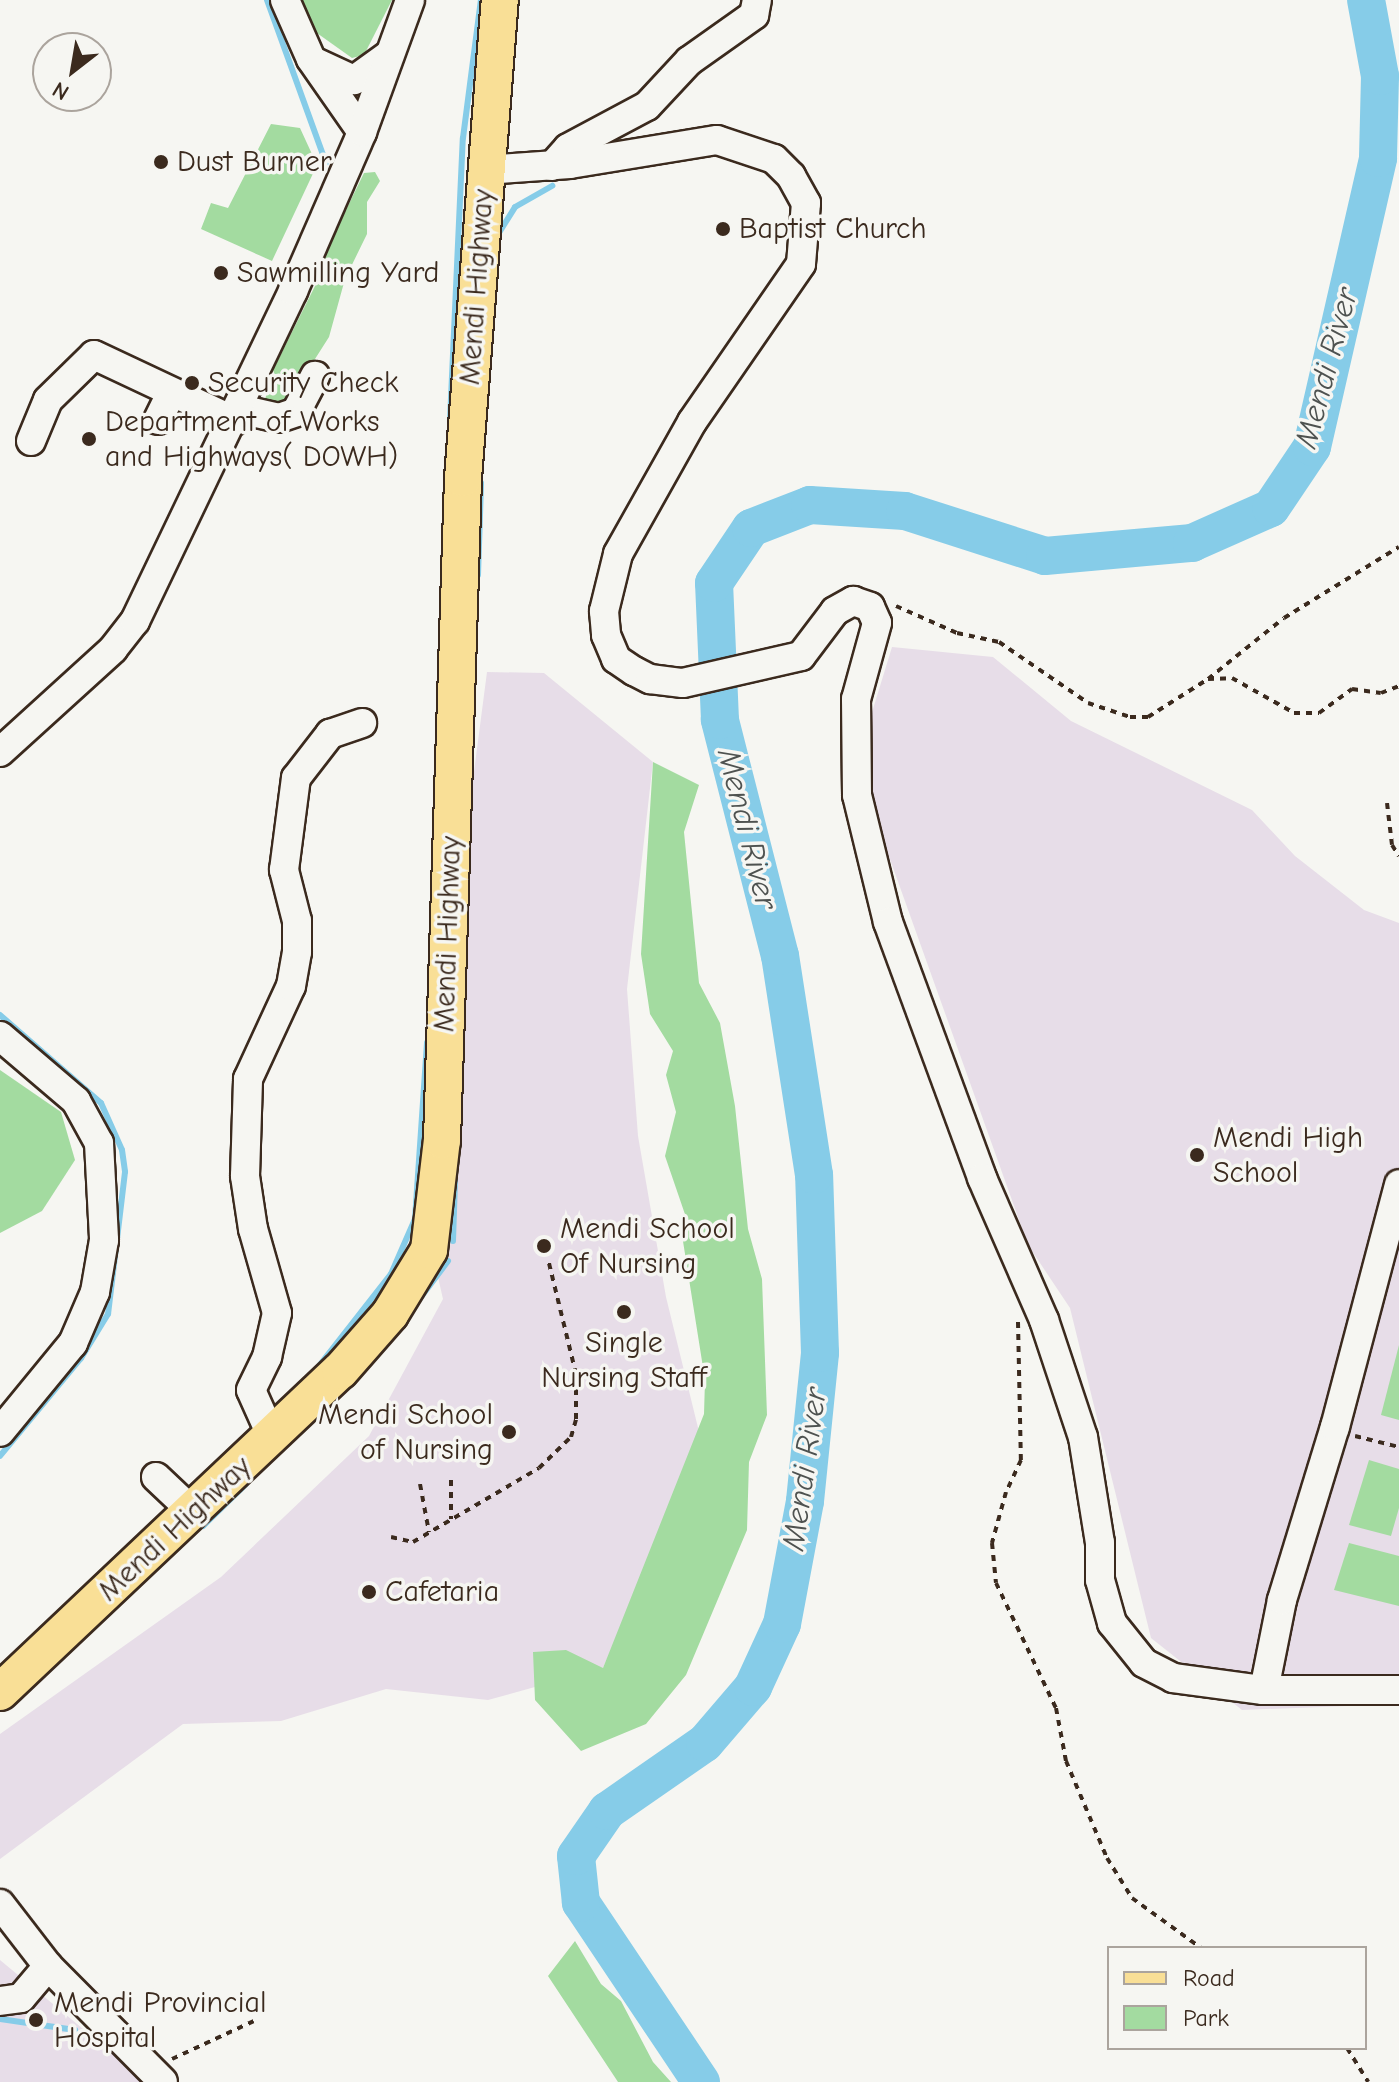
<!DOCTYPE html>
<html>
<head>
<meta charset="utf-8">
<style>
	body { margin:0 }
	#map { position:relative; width:1399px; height:2082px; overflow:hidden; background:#f6f6f2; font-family:"Comic Neue",sans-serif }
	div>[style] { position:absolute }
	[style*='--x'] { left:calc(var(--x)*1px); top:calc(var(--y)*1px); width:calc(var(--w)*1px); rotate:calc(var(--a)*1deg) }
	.built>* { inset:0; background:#e7dde8 }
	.green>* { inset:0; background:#a3dba0 }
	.stream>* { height:6px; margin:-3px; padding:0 3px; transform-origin:3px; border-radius:3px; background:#86cce8 }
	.river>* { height:38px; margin:-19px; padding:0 19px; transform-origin:19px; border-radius:19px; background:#86cce8 }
	.path>* { height:4px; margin-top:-2px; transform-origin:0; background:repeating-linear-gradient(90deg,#3b2a1e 0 6px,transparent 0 12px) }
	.roads { filter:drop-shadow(2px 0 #3b2a1e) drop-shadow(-2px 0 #3b2a1e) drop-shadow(0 2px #3b2a1e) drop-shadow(0 -2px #3b2a1e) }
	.minor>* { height:28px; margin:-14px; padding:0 14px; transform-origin:14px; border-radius:14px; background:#f6f6f2 }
	.major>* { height:36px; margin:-18px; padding:0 18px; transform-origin:18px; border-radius:18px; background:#f9df96 }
	.dots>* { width:22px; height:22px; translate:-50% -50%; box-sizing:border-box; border:4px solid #f6f6f2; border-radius:50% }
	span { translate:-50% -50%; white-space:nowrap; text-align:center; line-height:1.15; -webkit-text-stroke:7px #f6f6f2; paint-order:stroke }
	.poi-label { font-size:30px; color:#3b2a1e }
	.left { translate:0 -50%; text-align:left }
	.right { translate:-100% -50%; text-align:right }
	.street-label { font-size:30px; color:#3b2a1e }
	.water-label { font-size:32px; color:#4e5250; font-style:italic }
	.legend { position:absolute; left:1107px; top:1946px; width:260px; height:104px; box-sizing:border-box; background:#f6f6f2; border:2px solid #aba49d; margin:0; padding:10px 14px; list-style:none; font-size:24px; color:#3b2a1e }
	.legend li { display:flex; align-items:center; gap:16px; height:40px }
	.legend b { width:40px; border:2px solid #aba49d }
	.north { position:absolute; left:32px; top:32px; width:80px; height:80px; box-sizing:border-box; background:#f6f6f2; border:2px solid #aba49d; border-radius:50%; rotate:211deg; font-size:22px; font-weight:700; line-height:32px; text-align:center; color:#3b2a1e }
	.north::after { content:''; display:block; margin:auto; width:28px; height:36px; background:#3b2a1e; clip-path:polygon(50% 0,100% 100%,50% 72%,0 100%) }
</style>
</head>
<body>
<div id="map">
	<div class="built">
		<div style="clip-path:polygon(892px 647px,993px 657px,1071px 721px,1252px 810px,1295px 856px,1364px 910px,1399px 923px,1399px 1704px,1242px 1710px,1151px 1638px,1070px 1308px,1028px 1245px,872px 809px,869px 722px)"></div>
		<div style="clip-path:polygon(487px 672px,544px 673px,653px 762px,627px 989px,638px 1136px,666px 1297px,701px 1440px,603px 1668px,488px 1700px,386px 1689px,281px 1721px,183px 1724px,0 1859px,0 1734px,221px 1577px,369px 1436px,443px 1299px,419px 1194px)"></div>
		<div style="clip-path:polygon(0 1960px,112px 2053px,142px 2082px,0 2082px)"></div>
	</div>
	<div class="green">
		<div style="clip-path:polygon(296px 0,392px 0,364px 55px,352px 58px,307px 26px)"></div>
		<div style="clip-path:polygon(271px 124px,300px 128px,317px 165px,272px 261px,201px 229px,211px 203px,228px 208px)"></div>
		<div style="clip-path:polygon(375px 172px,380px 181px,367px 202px,367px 234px,345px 279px,329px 337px,294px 392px,283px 405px,271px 406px,265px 399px,269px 387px,278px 383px,273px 370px,317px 282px,325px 253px,364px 173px)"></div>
		<div style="clip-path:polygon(653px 762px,699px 785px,684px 832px,699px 983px,720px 1023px,735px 1106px,748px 1229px,762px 1279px,767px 1415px,749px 1462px,747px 1530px,686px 1675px,646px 1724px,581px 1751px,535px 1700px,533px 1652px,566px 1650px,603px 1668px,704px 1414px,705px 1380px,682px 1235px,689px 1226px,665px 1156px,676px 1112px,666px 1075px,673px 1051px,650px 1014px,641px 954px)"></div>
		<div style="clip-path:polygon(0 1070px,61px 1112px,75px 1160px,42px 1211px,0 1233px)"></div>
		<div style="clip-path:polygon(1399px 1345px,1399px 1420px,1381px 1415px)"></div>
		<div style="clip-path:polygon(1369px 1460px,1399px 1469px,1399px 1508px,1391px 1536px,1349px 1525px)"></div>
		<div style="clip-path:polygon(1349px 1543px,1399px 1556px,1399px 1606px,1334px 1590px)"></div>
		<div style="clip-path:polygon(575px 1941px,601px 1984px,621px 2001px,653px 2062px,671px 2082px,618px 2082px,548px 1976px)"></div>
	</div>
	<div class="stream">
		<div style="--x:267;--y:0;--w:173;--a:70.1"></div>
		<div style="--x:497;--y:236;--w:34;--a:-58"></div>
		<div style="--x:515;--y:207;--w:43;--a:-29.6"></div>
		<div style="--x:450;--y:420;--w:282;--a:-87.4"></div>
		<div style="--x:463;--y:138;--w:139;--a:-82.6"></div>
		<div style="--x:478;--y:575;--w:92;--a:-88.1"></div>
		<div style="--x:0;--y:1015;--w:134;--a:41.1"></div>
		<div style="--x:101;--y:1103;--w:51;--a:65.9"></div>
		<div style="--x:122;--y:1150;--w:22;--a:82"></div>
		<div style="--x:125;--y:1172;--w:143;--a:96.8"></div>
		<div style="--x:108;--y:1314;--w:52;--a:121.5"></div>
		<div style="--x:81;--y:1358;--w:127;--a:129.6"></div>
		<div style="--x:453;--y:1241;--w:60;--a:-88.1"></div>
		<div style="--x:418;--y:1301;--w:50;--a:-53.1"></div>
		<div style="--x:315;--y:1371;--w:123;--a:-51.9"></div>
		<div style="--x:391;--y:1274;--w:60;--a:-66.4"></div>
		<div style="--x:415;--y:1219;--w:177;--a:-86.1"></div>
		<div style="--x:203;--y:1526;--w:60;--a:-44.3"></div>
		<div style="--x:0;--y:2019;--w:76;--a:8.3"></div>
	</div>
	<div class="river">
		<div style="--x:701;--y:2082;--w:216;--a:-123.8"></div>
		<div style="--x:581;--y:1903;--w:47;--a:-96.1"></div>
		<div style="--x:576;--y:1856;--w:55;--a:-55.4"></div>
		<div style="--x:607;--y:1811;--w:119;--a:-34.8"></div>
		<div style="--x:705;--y:1743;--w:74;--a:-49.4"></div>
		<div style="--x:753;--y:1687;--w:69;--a:-65.3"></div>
		<div style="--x:782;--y:1624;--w:125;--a:-79.4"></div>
		<div style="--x:805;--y:1501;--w:149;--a:-84.2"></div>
		<div style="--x:820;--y:1353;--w:178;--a:-91.9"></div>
		<div style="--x:814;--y:1175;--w:222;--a:-98.8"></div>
		<div style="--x:780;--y:956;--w:244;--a:-104.3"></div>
		<div style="--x:720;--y:720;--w:137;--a:-92.5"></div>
		<div style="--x:714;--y:583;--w:66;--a:-56.1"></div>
		<div style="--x:751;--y:528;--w:63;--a:-21.3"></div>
		<div style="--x:810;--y:505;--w:95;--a:3.6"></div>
		<div style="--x:905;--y:511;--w:147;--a:17.8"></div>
		<div style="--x:1045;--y:556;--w:148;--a:-5.1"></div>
		<div style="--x:1192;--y:543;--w:86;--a:-23.9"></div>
		<div style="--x:1271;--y:508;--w:73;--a:-56.1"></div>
		<div style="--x:1312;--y:447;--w:296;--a:-77.1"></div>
		<div style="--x:1378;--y:158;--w:82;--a:-88.6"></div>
		<div style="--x:1380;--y:76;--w:77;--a:-100.4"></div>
	</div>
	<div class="path">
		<div style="--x:896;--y:606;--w:67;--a:23.9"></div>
		<div style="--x:957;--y:633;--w:43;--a:12.1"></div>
		<div style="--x:999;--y:642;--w:108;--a:34.4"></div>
		<div style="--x:1088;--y:703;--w:44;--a:18.4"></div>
		<div style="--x:1130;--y:717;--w:18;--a:0"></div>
		<div style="--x:1148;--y:717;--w:71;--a:-32.3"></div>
		<div style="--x:1208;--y:679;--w:97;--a:-38.8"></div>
		<div style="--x:1284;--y:618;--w:135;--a:-31.7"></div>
		<div style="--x:1208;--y:679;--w:24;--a:-2"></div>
		<div style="--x:1232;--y:678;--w:71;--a:29.4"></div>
		<div style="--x:1294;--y:713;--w:25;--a:0"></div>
		<div style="--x:1319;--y:713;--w:41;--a:-36"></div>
		<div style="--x:1352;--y:689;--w:29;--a:8"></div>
		<div style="--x:1381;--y:693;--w:19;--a:-21"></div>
		<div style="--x:1387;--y:803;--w:42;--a:83.2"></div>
		<div style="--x:1392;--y:845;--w:13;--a:58"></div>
		<div style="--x:1018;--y:1322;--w:138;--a:88.8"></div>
		<div style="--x:1021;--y:1460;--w:35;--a:115"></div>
		<div style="--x:1006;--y:1492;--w:53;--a:105.4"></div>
		<div style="--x:992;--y:1543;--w:40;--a:84.3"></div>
		<div style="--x:996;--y:1583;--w:139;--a:64.4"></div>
		<div style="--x:1056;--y:1708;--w:54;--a:79.3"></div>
		<div style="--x:1066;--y:1761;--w:105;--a:67.1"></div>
		<div style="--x:1107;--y:1858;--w:47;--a:58"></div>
		<div style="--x:1132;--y:1898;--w:85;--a:35.9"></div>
		<div style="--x:1355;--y:1436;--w:45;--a:14"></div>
		<div style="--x:451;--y:1480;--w:39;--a:90"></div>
		<div style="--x:420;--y:1484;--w:49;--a:79.4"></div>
		<div style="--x:391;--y:1537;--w:23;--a:13"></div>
		<div style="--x:413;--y:1542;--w:146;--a:-30.4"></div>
		<div style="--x:539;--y:1468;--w:45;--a:-44.1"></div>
		<div style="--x:571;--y:1437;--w:19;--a:-74"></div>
		<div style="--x:576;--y:1419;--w:45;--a:-90"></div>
		<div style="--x:576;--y:1374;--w:118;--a:-103.7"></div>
		<div style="--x:1347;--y:2048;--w:40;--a:58"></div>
		<div style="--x:172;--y:2059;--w:90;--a:-24.9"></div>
	</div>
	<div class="roads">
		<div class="minor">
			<div style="--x:285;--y:0;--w:64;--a:66.2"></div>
			<div style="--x:311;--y:59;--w:89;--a:55.1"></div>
			<div style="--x:317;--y:63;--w:41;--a:24.7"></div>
			<div style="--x:354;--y:80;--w:44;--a:-35.8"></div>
			<div style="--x:552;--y:166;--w:24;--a:-48"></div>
			<div style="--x:568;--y:148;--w:89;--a:-28"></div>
			<div style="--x:647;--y:106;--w:62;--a:-47"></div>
			<div style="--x:689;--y:61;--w:80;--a:-35.3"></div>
			<div style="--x:754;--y:15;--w:15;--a:-79"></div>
			<div style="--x:485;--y:170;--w:85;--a:-4"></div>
			<div style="--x:570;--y:164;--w:149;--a:-9.3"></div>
			<div style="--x:717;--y:140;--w:60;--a:18.4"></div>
			<div style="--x:774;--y:159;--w:24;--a:45"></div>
			<div style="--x:791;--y:176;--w:31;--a:61"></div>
			<div style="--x:806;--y:203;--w:61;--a:94.7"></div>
			<div style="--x:801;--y:264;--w:192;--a:124.6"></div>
			<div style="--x:692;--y:422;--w:151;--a:119.3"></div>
			<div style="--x:618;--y:554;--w:59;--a:103.8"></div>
			<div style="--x:604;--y:611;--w:24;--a:85"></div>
			<div style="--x:606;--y:635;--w:26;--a:67"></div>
			<div style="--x:616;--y:659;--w:22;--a:34"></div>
			<div style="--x:634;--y:671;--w:18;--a:27"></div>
			<div style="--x:650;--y:679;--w:33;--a:7"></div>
			<div style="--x:683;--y:683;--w:121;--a:-12.9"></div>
			<div style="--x:801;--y:656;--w:56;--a:-52.9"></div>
			<div style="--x:835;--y:611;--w:21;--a:-29"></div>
			<div style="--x:853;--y:601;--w:18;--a:19"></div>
			<div style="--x:870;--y:607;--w:17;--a:66"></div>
			<div style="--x:877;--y:623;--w:79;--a:105.4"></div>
			<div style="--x:856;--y:699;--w:96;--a:89.4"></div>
			<div style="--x:857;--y:795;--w:131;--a:76.3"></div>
			<div style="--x:888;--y:922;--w:273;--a:69.8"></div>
			<div style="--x:982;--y:1178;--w:155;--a:66.4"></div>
			<div style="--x:1044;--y:1320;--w:123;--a:71.6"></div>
			<div style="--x:1083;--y:1437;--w:107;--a:80.9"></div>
			<div style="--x:1100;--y:1543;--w:37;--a:90"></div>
			<div style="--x:1100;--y:1580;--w:45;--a:74.4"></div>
			<div style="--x:1112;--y:1623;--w:51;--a:51.3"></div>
			<div style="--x:1144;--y:1663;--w:33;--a:27"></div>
			<div style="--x:1173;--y:1678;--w:91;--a:7.6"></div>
			<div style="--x:1263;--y:1690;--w:136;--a:0"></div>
			<div style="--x:239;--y:409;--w:41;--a:12.7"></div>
			<div style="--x:279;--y:418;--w:18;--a:-19"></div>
			<div style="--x:296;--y:412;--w:41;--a:-62.2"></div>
			<div style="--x:158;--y:420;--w:30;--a:-64"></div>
			<div style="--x:31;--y:441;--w:44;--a:-67.5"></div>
			<div style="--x:48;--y:400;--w:64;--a:-44.4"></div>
			<div style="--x:94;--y:355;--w:155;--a:25.2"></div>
			<div style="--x:0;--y:752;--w:153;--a:-42.3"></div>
			<div style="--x:113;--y:649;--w:36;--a:-52"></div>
			<div style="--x:135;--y:621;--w:366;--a:-64.4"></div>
			<div style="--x:293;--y:291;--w:173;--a:-66.5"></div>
			<div style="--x:362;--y:132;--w:140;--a:-70"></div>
			<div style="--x:0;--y:1036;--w:100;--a:40.5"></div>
			<div style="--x:76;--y:1101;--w:48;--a:61.3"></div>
			<div style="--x:99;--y:1143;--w:97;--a:87"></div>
			<div style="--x:104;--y:1240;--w:53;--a:99.8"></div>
			<div style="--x:95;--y:1292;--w:56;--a:113.3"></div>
			<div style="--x:73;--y:1343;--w:115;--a:129.4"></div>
			<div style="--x:272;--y:1437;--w:51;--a:-114.1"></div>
			<div style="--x:251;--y:1390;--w:37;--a:-64"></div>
			<div style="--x:267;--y:1357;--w:45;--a:-77.2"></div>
			<div style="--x:277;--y:1313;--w:87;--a:-105.9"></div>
			<div style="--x:253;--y:1229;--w:54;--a:-98.6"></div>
			<div style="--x:245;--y:1176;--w:97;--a:-88.2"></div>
			<div style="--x:248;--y:1079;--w:102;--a:-65.2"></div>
			<div style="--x:291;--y:986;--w:35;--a:-80"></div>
			<div style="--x:297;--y:952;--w:31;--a:-90"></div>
			<div style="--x:297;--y:921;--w:53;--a:-104.3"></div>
			<div style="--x:284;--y:870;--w:93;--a:-82.6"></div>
			<div style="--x:296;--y:778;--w:56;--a:-52.3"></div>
			<div style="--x:330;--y:734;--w:34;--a:-19"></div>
			<div style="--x:156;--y:1477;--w:51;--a:43.4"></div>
			<div style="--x:1264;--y:1690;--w:92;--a:-78.7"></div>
			<div style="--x:1282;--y:1600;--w:181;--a:-73"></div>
			<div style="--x:1335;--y:1427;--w:251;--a:-75.2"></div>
			<div style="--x:0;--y:1904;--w:78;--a:52.3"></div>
			<div style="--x:48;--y:1966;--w:163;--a:45.2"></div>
			<div style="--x:0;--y:2001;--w:21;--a:-8"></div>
			<div style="--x:21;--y:1998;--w:42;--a:-49.8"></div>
		</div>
		<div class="major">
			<div style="--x:0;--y:1692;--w:468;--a:-43.4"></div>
			<div style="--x:340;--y:1371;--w:76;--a:-48.7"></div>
			<div style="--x:390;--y:1314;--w:75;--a:-58.6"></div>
			<div style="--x:429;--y:1250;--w:111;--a:-83.3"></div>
			<div style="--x:442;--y:1140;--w:662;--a:-88.18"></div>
			<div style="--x:463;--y:478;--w:479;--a:-85.6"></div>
		</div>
	</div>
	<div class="dots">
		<div style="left:161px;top:162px;background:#3b2a1e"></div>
		<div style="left:723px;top:229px;background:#3b2a1e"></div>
		<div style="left:221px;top:273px;background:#3b2a1e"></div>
		<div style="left:192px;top:383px;background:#3b2a1e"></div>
		<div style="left:89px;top:439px;background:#3b2a1e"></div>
		<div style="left:1197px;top:1155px;background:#3b2a1e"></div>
		<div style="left:544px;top:1246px;background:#3b2a1e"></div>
		<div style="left:624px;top:1312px;background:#3b2a1e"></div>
		<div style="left:509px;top:1432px;background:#3b2a1e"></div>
		<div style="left:369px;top:1592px;background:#3b2a1e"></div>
		<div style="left:36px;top:2020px;background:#3b2a1e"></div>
	</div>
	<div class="poi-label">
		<span class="left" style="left:177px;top:162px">Dust Burner</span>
		<span class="left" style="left:739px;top:229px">Baptist Church</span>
		<span class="left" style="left:237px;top:273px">Sawmilling Yard</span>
		<span class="left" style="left:208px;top:383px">Security Check</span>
		<span class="left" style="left:105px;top:439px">Department of Works<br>and Highways( DOWH)</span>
		<span class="left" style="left:1213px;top:1155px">Mendi High<br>School</span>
		<span class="left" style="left:560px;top:1246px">Mendi School<br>Of Nursing</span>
		<span style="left:624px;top:1360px">Single<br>Nursing Staff</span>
		<span class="right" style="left:493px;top:1432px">Mendi School<br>of Nursing</span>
		<span class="left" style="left:385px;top:1592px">Cafetaria</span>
		<span class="left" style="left:54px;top:2020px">Mendi Provincial<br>Hospital</span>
	</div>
	<div class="street-label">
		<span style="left:477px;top:287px;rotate:-86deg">Mendi Highway</span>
		<span style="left:448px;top:934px;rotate:-88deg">Mendi Highway</span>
		<span style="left:175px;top:1529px;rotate:-43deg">Mendi Highway</span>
	</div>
	<div class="water-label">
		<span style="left:1327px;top:368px;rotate:-75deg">Mendi River</span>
		<span style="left:747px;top:829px;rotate:76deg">Mendi River</span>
		<span style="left:805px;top:1469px;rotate:-82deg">Mendi River</span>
	</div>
	<ul class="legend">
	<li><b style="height:10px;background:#f9df96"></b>Road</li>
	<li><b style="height:22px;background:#a3dba0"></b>Park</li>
	</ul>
	<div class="north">N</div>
</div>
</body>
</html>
